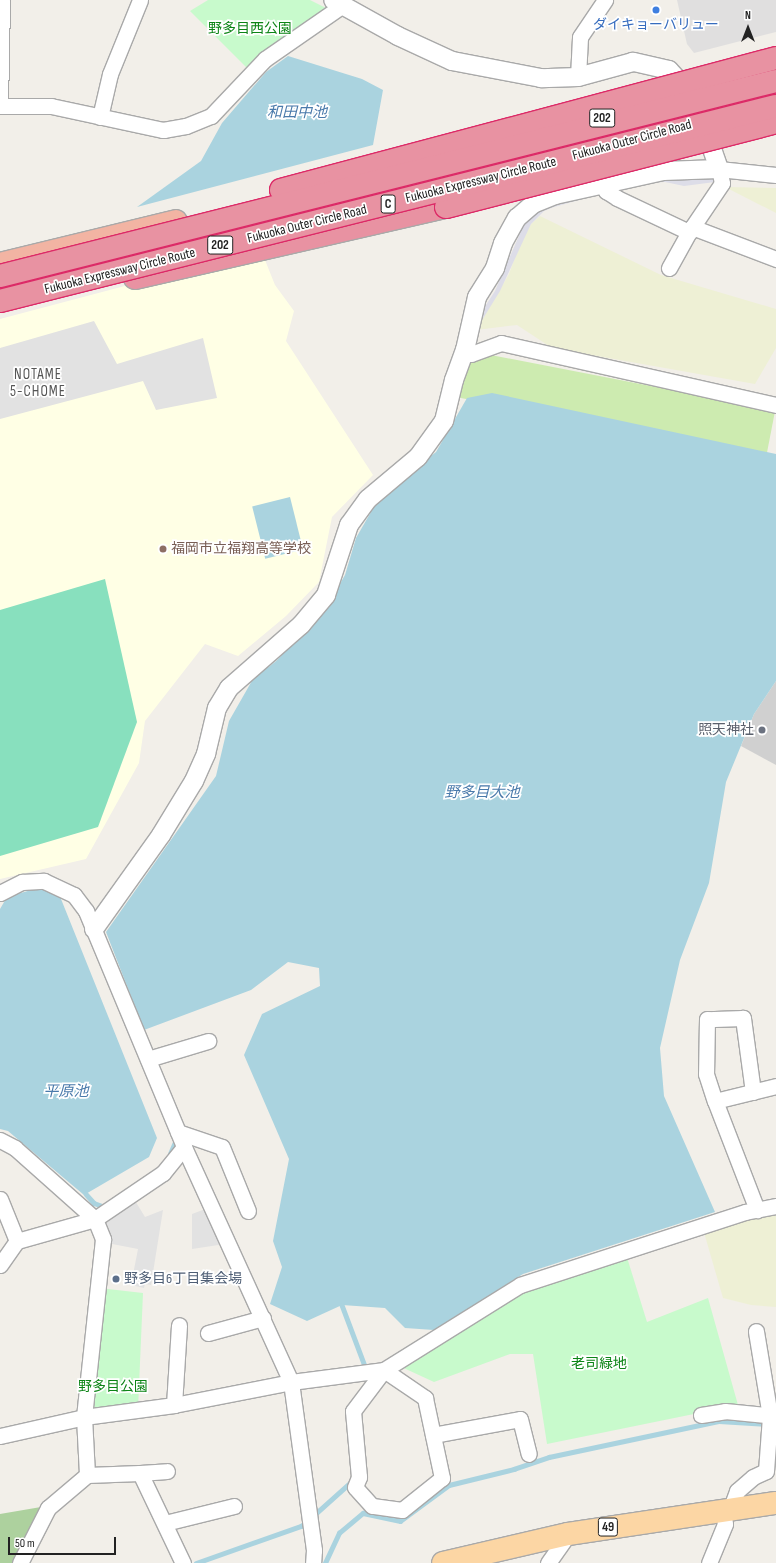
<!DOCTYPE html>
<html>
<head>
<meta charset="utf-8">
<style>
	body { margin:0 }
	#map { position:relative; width:776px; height:1563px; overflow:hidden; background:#f2efe9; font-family:"Sofia Sans Condensed","Noto Sans JP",sans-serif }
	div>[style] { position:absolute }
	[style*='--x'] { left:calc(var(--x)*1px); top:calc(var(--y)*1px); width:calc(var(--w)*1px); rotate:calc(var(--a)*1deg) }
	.residential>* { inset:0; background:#e0dfdf }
	.education>* { inset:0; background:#ffffe5 }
	.religious>* { inset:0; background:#d0d0d0 }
	.farmland>* { inset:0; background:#eef0d5 }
	.grass>* { inset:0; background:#cdebb0; transform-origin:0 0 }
	.forest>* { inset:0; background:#add19e }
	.park>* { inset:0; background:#c8facc }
	.pitch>* { inset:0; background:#88e0be }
	.parking>* { inset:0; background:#e2e2e2 }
	.plaza>* { inset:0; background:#dddde8 }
	.water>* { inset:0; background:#aad3df; transform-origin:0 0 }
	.stream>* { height:4.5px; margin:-2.25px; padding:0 2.25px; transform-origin:2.25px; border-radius:2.25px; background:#aad3df }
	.roads { filter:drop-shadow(1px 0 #a9a9a9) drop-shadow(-1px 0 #a9a9a9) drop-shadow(0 1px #a9a9a9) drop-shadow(0 -1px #a9a9a9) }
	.minor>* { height:15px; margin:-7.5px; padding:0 7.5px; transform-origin:7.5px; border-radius:7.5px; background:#fff }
	.tertiary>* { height:18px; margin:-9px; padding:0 9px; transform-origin:9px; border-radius:9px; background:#fff }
	.primary>* { height:22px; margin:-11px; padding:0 11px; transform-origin:11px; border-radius:11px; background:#fcd6a4 }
	.trunk>* { height:22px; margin:-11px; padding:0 11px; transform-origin:11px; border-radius:11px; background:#f2b4a3 }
	.motorway>* { height:22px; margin:-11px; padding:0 11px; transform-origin:11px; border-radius:11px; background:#e892a2 }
	.bridges { filter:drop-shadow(1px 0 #dc2a67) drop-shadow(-1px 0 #dc2a67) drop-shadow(0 1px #dc2a67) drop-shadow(0 -1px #dc2a67) }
	.motorway-bridge>* { height:22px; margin:-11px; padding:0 11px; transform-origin:11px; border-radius:11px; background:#e892a2 }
	.dots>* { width:11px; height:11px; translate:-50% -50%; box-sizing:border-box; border:2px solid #fff; border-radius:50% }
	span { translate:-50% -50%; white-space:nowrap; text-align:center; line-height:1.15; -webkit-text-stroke:3.5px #fff; paint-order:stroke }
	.shield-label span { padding:1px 3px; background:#fff; border:1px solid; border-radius:3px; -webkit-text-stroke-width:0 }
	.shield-label { font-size:13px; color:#222; font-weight:700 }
	.shop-label { font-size:14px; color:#366cbe }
	.park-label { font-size:14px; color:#0c8416 }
	.street-label { font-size:14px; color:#222 }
	.education-label { font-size:14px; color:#785e54 }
	.left { translate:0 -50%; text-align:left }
	.worship-label { font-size:14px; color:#5b616d }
	.right { translate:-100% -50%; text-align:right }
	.service-label { font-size:14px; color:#4e5e75 }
	.water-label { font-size:15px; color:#4a7aab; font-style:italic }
	.neighbourhood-label { font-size:15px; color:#555; letter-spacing:1px }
	.north { position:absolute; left:728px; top:8px; width:40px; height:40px; -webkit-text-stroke:3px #fff; paint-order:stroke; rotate:0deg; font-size:11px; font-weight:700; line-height:16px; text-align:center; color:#222 }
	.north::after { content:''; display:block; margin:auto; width:14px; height:18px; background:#222; clip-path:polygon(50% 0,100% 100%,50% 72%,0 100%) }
	.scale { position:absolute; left:8px; top:1537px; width:108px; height:18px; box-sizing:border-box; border:2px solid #222; border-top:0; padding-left:5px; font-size:12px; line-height:14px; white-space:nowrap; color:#222; -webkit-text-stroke:3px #fff; paint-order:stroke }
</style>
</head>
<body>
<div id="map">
	<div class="residential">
		<div style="clip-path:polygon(677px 0,776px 0,776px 32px,694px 53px,687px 44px)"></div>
	</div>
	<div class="education">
		<div style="clip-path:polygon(261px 250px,275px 285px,294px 311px,286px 341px,373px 475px,332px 517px,319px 582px,286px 616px,238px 656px,205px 644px,145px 721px,139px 763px,86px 859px,0 879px,0 319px)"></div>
	</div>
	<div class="religious">
		<div style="clip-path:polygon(776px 681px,776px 765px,741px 746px,754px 714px)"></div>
	</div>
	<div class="farmland">
		<div style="clip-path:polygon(725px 187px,776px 188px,776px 213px)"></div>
		<div style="clip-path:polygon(540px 216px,661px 275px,776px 309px,776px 348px,755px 384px,552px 348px,517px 325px,476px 330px,509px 274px,521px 241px,531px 224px)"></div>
		<div style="clip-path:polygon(776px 1209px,776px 1307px,751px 1305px,723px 1298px,703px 1229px)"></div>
	</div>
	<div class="grass">
		<div style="left:465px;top:350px;width:316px;height:48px;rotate:11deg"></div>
	</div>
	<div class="forest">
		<div style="clip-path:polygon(41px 1507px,14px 1563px,0 1563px,0 1514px)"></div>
	</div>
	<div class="park">
		<div style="clip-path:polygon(208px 0,310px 0,326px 8px,247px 68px,190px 11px)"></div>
		<div style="clip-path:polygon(625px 1251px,647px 1322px,708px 1298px,738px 1405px,547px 1444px,533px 1354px,510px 1354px,434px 1382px,395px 1364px,520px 1285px)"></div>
		<div style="clip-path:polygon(99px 1288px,143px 1293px,138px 1409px,84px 1417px)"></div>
	</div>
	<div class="pitch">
		<div style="clip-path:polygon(105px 579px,137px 722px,98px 827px,0 856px,0 610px)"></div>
	</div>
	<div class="parking">
		<div style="clip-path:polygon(94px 321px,117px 364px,203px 338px,217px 398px,156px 410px,143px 381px,0 419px,0 348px)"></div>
		<div style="clip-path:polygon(134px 1199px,145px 1217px,163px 1210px,151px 1285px,145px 1284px,144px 1288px,131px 1285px,138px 1249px,107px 1243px,105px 1219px)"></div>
		<div style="clip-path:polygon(208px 1208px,225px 1244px,192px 1249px,192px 1214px)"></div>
	</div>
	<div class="plaza">
		<div style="clip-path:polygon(713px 177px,715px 182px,684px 186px,665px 182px,646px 183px,644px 178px)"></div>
		<div style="clip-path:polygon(601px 194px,554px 207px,544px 211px,531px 224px,500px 291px,476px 330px,466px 336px,495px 291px,525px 222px,540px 207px)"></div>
	</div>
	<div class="water">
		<div style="clip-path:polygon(288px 56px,362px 79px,383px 90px,373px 145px,137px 207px,201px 161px,222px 123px,266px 72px)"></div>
		<div style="clip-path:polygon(492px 393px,776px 454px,776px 681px,754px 714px,726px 782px,709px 883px,680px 960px,660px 1048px,664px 1096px,715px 1212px,523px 1274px,434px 1330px,405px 1328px,385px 1308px,342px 1305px,307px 1321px,270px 1304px,282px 1267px,273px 1241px,289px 1159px,244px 1055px,262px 1014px,320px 986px,319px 968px,288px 962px,251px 990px,144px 1030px,106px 932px,216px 776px,229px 721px,253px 679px,275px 662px,320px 618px,345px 575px,356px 538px,379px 498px,436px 452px,467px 398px)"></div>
		<div style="left:290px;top:497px;width:54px;height:39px;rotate:76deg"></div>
		<div style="clip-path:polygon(38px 888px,59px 894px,157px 1138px,149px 1157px,84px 1195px,8px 1131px,0 1129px,0 909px,7px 897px)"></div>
	</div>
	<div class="stream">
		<div style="--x:170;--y:1154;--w:15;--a:-67"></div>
		<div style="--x:86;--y:1194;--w:12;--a:48"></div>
		<div style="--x:94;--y:1203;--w:12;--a:20"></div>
		<div style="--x:342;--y:1305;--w:68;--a:69.4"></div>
		<div style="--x:313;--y:1516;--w:52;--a:-41.9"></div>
		<div style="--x:196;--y:1563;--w:111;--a:-19.4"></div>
		<div style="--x:301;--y:1526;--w:9;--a:-36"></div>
		<div style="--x:325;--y:1563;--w:33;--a:-65"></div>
		<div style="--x:339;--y:1533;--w:31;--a:-40"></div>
		<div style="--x:363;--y:1513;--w:38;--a:12"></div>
		<div style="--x:400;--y:1521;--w:61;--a:-36.3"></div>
		<div style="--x:449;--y:1485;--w:67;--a:-13.8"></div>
		<div style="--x:514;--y:1469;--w:37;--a:-19"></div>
		<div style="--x:549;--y:1457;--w:174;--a:-12"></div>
		<div style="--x:719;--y:1421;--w:49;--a:3.5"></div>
	</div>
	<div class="roads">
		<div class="minor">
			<div style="--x:578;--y:77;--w:40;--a:-87.1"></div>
			<div style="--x:580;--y:37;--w:45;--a:-56"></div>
			<div style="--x:0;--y:106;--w:51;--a:0"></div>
			<div style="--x:51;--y:106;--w:115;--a:12.1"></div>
			<div style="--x:163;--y:130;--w:23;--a:-10"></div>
			<div style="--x:186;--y:126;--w:27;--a:-22"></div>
			<div style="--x:211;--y:116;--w:79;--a:-46.5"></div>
			<div style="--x:265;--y:59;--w:95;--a:-34.7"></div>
			<div style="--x:0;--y:106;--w:106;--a:-88.9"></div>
			<div style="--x:100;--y:117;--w:44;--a:-76.9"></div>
			<div style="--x:110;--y:74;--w:80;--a:-67.9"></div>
			<div style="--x:603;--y:184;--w:8;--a:67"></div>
			<div style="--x:606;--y:191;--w:13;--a:32"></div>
			<div style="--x:617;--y:198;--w:80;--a:25.3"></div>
			<div style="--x:692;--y:227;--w:90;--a:20.9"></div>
			<div style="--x:669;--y:268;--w:41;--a:-60.9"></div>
			<div style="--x:689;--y:232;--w:59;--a:-56"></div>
			<div style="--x:722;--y:183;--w:14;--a:-102"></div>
			<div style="--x:719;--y:169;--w:57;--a:6"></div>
			<div style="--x:465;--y:350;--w:7;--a:34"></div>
			<div style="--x:471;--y:354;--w:32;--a:-20"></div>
			<div style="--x:501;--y:343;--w:282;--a:12.7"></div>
			<div style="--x:0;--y:893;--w:25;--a:-27"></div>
			<div style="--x:22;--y:882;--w:22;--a:-3"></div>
			<div style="--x:44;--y:881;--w:33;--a:25"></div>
			<div style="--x:74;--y:895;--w:20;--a:53"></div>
			<div style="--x:86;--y:911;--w:256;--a:67.4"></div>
			<div style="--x:184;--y:1147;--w:258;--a:65.5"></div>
			<div style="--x:291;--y:1382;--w:170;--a:82.2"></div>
			<div style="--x:314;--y:1550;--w:13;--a:94"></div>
			<div style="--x:148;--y:1059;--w:63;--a:-16.7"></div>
			<div style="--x:753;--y:1092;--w:75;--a:-97.7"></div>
			<div style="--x:743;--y:1018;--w:36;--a:178"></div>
			<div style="--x:707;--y:1019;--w:55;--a:91"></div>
			<div style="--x:706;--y:1074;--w:28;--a:72"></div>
			<div style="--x:715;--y:1101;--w:63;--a:-13.8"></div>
			<div style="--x:715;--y:1101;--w:117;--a:68.9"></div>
			<div style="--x:178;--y:1132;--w:46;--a:18.8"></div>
			<div style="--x:222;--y:1147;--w:69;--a:67.9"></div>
			<div style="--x:0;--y:1140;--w:17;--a:28"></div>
			<div style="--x:15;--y:1148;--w:107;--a:41.6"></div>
			<div style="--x:95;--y:1219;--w:22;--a:68"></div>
			<div style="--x:103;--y:1239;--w:179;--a:96.1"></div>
			<div style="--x:84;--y:1417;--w:58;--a:87"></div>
			<div style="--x:87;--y:1475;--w:53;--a:-2.2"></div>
			<div style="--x:140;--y:1473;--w:100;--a:64.5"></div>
			<div style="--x:0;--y:1199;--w:45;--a:68"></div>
			<div style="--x:0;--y:1265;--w:29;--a:-55"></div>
			<div style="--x:17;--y:1241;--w:81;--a:-15.8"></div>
			<div style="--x:95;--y:1219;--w:82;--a:-34.1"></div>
			<div style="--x:163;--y:1173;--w:33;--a:-51"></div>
			<div style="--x:208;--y:1333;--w:57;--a:-15.3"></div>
			<div style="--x:174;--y:1405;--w:80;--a:-86.4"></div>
			<div style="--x:701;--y:1415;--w:24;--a:-9"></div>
			<div style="--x:725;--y:1411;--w:51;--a:5.6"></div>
			<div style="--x:433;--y:1435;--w:88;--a:-10.4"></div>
			<div style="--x:520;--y:1419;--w:36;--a:76"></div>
			<div style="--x:0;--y:1436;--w:86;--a:-12.7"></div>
			<div style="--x:84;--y:1417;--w:91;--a:-7.6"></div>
			<div style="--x:174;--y:1405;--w:119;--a:-11.1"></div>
			<div style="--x:291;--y:1382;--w:94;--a:-7.4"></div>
			<div style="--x:384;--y:1370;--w:50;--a:34.3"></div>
			<div style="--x:425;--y:1398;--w:82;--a:78"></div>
			<div style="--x:442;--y:1478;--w:51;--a:141.3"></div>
			<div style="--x:402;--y:1510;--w:30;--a:-172"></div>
			<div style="--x:372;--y:1506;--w:25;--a:-132"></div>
			<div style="--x:355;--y:1487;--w:11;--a:-68"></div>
			<div style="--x:359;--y:1477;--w:66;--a:-95.2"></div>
			<div style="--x:353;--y:1411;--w:51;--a:-52.9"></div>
			<div style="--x:384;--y:1370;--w:160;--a:-32"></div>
			<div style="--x:520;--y:1285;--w:237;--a:-18"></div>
			<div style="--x:745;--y:1212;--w:32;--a:-11"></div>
			<div style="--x:140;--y:1473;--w:27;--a:-4"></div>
			<div style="--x:734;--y:1508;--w:6;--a:-99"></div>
			<div style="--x:733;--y:1502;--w:12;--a:-70"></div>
			<div style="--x:737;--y:1491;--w:21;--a:-41"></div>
			<div style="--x:753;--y:1477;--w:14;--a:-25"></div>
			<div style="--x:766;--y:1471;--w:55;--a:-85.8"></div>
			<div style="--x:770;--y:1416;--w:86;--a:-99.4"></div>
			<div style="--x:165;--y:1523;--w:71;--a:-13.8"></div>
			<div style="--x:20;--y:1563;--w:62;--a:-63"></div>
			<div style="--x:48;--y:1508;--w:51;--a:-40.2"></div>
			<div style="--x:548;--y:1563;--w:35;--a:-55"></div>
			<div style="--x:709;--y:1563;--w:42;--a:-67.7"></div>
			<div style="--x:725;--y:1524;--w:14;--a:-98"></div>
		</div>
		<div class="tertiary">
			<div style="--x:94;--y:929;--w:115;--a:-54.5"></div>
			<div style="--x:161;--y:835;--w:63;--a:-58.6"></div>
			<div style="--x:194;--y:781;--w:30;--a:-66"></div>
			<div style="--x:206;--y:754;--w:47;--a:-76.6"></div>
			<div style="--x:217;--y:708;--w:23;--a:-59"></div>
			<div style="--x:229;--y:688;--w:96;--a:-41.2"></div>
			<div style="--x:301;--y:625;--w:39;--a:-50"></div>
			<div style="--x:326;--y:595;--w:74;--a:-71.8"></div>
			<div style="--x:349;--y:525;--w:32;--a:-54"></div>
			<div style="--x:368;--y:499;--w:65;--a:-40"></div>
			<div style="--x:418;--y:457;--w:44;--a:-54.2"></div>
			<div style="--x:444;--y:421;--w:42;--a:-76.3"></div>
			<div style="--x:454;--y:380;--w:32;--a:-70"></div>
			<div style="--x:465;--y:350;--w:54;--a:-77.2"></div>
			<div style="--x:477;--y:297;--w:34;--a:-58"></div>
			<div style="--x:495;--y:268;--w:26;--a:-72"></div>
			<div style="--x:503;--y:243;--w:29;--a:-61"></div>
			<div style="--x:517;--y:218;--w:21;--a:-41"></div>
			<div style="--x:533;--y:204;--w:24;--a:-22"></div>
			<div style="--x:555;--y:195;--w:111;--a:-12.5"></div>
			<div style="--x:663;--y:171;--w:56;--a:-2"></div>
			<div style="--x:719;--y:169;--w:76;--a:-109.1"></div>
			<div style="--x:694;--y:97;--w:37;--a:-133"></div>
			<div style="--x:669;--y:70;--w:37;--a:-167"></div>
			<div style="--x:633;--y:62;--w:57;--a:164.7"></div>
			<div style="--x:578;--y:77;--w:37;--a:178"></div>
			<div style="--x:541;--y:78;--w:91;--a:-169.2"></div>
			<div style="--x:452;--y:61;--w:60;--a:-155.2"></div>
			<div style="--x:398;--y:36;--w:74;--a:-151"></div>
		</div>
		<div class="primary">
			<div style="--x:443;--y:1563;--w:128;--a:-13.1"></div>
			<div style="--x:568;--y:1534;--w:210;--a:-8.5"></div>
		</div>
		<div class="trunk">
			<div style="--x:0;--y:264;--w:181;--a:-13.7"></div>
		</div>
		<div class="motorway">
			<div style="--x:135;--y:278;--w:319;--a:-12.9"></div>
		</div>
	</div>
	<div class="bridges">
		<div class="motorway-bridge">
			<div style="--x:281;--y:190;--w:512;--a:-14.93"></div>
			<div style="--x:446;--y:207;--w:341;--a:-14.4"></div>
			<div style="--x:0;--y:276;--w:800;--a:-14.11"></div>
			<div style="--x:0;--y:301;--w:800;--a:-14.11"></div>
		</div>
	</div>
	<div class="dots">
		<div style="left:656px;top:10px;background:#3f7fe0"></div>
		<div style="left:163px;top:549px;background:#8d6e63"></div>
		<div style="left:762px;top:730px;background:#6b7280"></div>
		<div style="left:116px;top:1279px;background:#5c6f8a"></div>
	</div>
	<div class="shield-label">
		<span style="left:602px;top:118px">202</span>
		<span style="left:388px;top:204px">C</span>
		<span style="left:220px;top:245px">202</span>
		<span style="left:608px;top:1527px">49</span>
	</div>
	<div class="shop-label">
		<span style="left:656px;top:25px">ダイキョーバリュー</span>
	</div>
	<div class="park-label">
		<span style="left:250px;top:29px">野多目西公園</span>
		<span style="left:599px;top:1364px">老司緑地</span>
		<span style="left:113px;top:1387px">野多目公園</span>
	</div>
	<div class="street-label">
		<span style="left:632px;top:140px;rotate:-15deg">Fukuoka Outer Circle Road</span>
		<span style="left:481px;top:180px;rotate:-14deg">Fukuoka Expressway Circle Route</span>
		<span style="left:307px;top:224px;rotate:-14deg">Fukuoka Outer Circle Road</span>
		<span style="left:120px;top:271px;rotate:-14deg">Fukuoka Expressway Circle Route</span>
	</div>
	<div class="education-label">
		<span class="left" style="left:171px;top:549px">福岡市立福翔高等学校</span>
	</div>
	<div class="worship-label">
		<span class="right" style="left:754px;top:730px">照天神社</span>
	</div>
	<div class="service-label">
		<span class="left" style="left:124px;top:1279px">野多目6丁目集会場</span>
	</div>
	<div class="water-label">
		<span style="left:297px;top:113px">和田中池</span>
		<span style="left:482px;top:793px">野多目大池</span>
		<span style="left:66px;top:1092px">平原池</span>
	</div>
	<div class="neighbourhood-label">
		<span style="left:38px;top:383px">NOTAME<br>5-CHOME</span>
	</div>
	<div class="north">N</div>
	<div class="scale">50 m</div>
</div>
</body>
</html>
